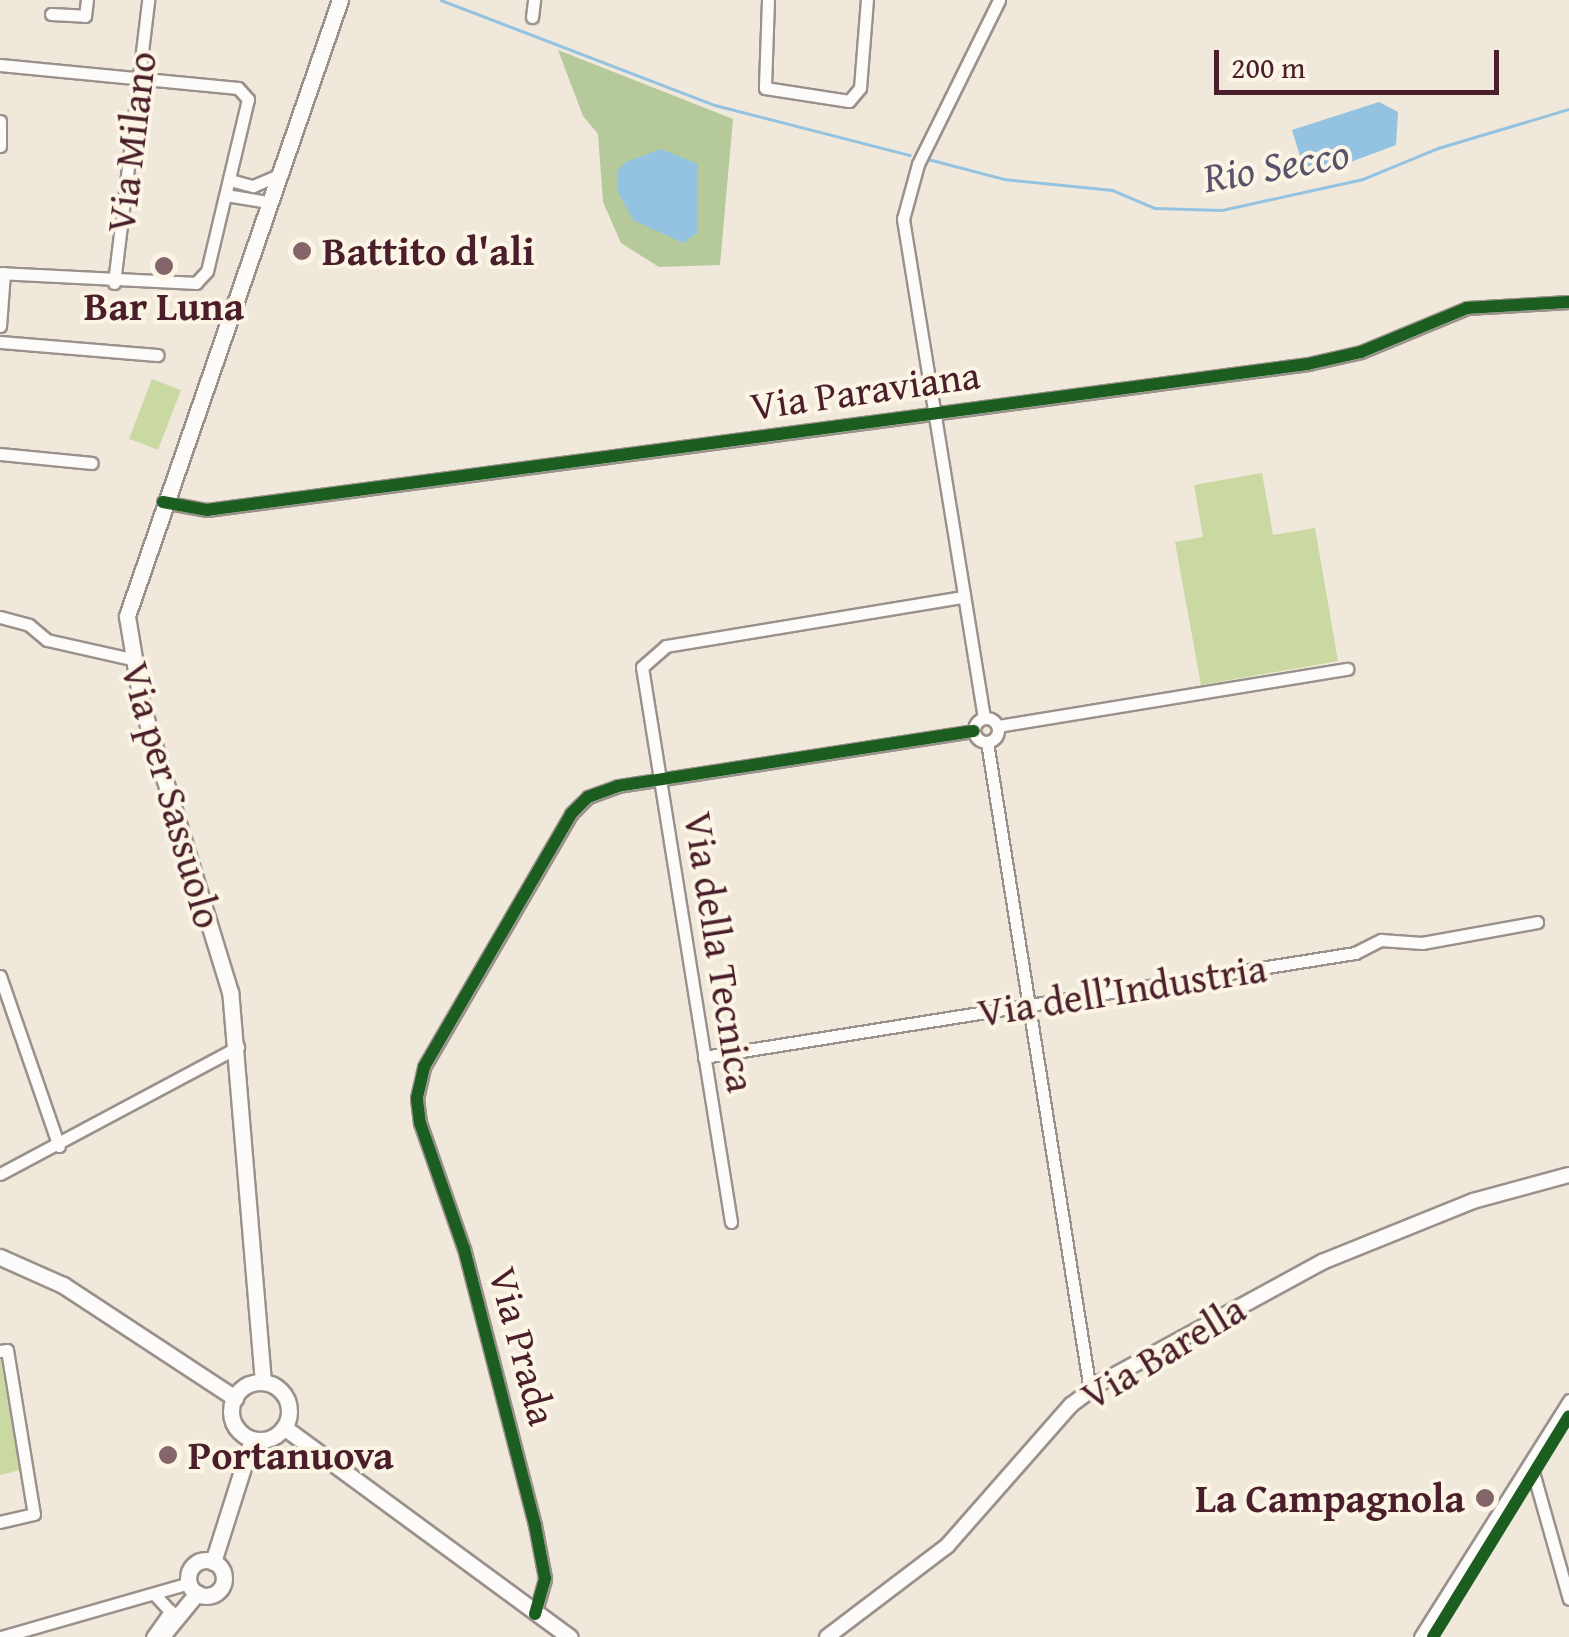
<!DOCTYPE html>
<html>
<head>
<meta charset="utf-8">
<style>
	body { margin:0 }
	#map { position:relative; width:1569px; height:1637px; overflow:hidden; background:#efe8db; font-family:"Gentium Book Plus",serif }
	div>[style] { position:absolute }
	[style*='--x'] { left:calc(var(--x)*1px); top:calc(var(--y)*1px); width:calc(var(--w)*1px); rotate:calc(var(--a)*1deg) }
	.green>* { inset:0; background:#cad8a1; transform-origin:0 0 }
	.forest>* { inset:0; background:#b6c99a }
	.water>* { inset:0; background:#93c3e1 }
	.stream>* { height:2.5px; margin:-1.25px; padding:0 1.25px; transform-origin:1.25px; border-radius:1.25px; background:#93c3e1 }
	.roads { filter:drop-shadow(2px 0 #9b918c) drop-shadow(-2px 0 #9b918c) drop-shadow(0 2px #9b918c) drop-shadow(0 -2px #9b918c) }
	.minor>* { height:11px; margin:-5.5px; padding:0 5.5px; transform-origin:5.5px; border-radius:5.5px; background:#fdfcfa }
	.minor>.ring { margin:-5.5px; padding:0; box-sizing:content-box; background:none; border:11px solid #fdfcfa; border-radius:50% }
	.tertiary>* { height:14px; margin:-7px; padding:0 7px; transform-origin:7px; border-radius:7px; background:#fdfcfa }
	.secondary>* { height:15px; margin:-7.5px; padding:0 7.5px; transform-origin:7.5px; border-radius:7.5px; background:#fdfcfa }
	.secondary>.ring { margin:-7.5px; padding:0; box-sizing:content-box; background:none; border:15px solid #fdfcfa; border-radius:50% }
	.cycleway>* { height:12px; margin:-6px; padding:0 6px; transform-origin:6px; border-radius:6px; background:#1b5e20 }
	.dots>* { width:28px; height:28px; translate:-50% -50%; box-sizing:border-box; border:5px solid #fcf5e5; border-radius:50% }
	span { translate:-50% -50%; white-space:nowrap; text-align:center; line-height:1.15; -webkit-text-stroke:8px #fcf5e5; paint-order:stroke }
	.street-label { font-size:40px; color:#4a1f2b }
	.poi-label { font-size:40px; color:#4a1f2b; font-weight:700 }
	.left { translate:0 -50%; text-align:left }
	.right { translate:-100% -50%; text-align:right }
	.water-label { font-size:42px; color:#56536b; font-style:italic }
	.scale { position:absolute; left:1214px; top:50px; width:285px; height:45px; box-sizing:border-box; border:5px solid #4a1f2b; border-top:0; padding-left:12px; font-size:30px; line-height:35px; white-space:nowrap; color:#4a1f2b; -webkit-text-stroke:8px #fcf5e5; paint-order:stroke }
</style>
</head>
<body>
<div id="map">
	<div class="green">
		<div style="left:152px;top:379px;width:31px;height:64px;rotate:21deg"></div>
		<div style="clip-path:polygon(1262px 473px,1273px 535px,1315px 528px,1338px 661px,1201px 685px,1175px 542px,1203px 537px,1194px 485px)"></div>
		<div style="clip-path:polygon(0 1357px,20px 1470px,0 1475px)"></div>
	</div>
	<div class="forest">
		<div style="clip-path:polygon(558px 50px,733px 119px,720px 265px,659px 267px,621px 243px,603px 202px,598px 134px,583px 116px)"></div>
	</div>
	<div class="water">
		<div style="clip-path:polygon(1379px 102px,1398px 112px,1396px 145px,1337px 167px,1303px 166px,1292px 130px)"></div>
		<div style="clip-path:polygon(661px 149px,698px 164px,697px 233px,683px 243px,633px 220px,617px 190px,618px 170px,626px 162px)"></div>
	</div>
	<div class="stream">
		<div style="--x:441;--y:0;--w:293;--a:21"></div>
		<div style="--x:715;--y:105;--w:201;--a:14.4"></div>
		<div style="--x:928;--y:159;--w:79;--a:14.7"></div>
		<div style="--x:1004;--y:179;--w:109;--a:5.8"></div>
		<div style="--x:1112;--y:190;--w:47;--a:22.7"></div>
		<div style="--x:1155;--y:208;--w:67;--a:1.7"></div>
		<div style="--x:1222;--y:210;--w:144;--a:-12.4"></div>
		<div style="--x:1363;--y:179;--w:81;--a:-22.5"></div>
		<div style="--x:1438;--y:148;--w:137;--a:-16.6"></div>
	</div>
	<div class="roads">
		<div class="minor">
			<div style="--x:768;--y:0;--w:88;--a:92"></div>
			<div style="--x:765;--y:88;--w:85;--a:8.8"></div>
			<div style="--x:849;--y:101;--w:17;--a:-50"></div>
			<div style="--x:860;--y:88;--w:88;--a:-85.5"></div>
			<div style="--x:51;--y:14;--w:34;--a:3"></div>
			<div style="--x:85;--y:16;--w:16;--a:-83"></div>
			<div style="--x:532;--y:17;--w:17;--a:-83"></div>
			<div style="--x:0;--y:65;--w:239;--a:5.5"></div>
			<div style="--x:238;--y:88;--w:15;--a:48"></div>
			<div style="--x:248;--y:99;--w:177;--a:103.4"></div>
			<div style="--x:207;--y:271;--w:16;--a:133"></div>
			<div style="--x:196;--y:283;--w:196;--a:-177.1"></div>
			<div style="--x:0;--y:121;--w:25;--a:90"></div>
			<div style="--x:230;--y:180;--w:24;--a:15"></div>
			<div style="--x:253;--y:186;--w:26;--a:-23"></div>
			<div style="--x:226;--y:195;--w:43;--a:9.5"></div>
			<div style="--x:114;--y:283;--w:285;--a:-83.1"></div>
			<div style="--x:0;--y:326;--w:53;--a:-85.7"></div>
			<div style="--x:0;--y:342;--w:158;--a:4.7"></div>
			<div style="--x:0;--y:454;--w:92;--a:5.6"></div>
			<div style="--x:163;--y:502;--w:45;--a:10.3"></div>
			<div style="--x:207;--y:510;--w:1111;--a:-7.55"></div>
			<div style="--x:1308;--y:364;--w:54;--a:-12.8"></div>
			<div style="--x:1361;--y:352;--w:115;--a:-22.5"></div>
			<div style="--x:1467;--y:308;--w:102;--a:-3.4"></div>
			<div style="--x:0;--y:617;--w:30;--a:15"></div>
			<div style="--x:29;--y:625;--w:23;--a:40"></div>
			<div style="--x:47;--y:640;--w:86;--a:12.7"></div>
			<div class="ring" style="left:974px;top:718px;width:13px;height:13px"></div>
			<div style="--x:984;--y:718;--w:506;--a:-99.22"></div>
			<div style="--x:903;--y:219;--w:57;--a:-74.7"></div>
			<div style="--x:918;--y:164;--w:183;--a:-63.7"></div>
			<div style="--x:998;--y:726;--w:354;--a:-9.3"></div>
			<div style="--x:987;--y:742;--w:656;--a:80.97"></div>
			<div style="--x:0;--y:976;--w:180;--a:70.9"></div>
			<div style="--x:704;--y:1057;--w:659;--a:-9.08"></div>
			<div style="--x:1355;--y:953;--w:29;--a:-27"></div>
			<div style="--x:1381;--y:940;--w:41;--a:4.2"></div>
			<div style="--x:1422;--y:943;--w:117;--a:-10.3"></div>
			<div style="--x:0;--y:1174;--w:270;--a:-28.1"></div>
			<div style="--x:731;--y:1222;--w:562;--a:-99.11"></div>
			<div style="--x:642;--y:667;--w:32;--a:-41"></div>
			<div style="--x:666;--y:646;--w:300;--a:-9.4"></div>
			<div style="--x:0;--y:1351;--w:7;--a:-8"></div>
			<div style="--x:7;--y:1350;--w:166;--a:80.7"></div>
			<div style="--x:34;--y:1514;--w:35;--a:167"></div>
			<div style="--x:1531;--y:1465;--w:139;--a:74.2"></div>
			<div style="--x:535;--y:1614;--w:37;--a:-74"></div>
			<div style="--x:545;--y:1578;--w:54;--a:-100.7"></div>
			<div style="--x:535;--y:1525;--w:285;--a:-104.4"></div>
			<div style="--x:464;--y:1249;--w:133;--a:-109.2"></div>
			<div style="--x:420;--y:1123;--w:25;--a:-97"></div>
			<div style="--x:417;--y:1098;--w:32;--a:-77"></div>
			<div style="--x:424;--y:1067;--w:293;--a:-59.8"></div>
			<div style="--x:571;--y:814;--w:24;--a:-45"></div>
			<div style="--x:588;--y:797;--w:32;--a:-20"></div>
			<div style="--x:618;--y:786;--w:360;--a:-8.8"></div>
			<div style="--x:1;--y:1637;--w:196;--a:-16"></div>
			<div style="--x:152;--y:1637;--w:32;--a:-55"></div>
			<div style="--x:170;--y:1611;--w:23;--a:-133"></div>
			<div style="--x:1420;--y:1637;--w:280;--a:-57.8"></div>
		</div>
		<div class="tertiary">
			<div style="--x:827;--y:1637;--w:151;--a:-37.2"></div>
			<div style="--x:947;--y:1546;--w:188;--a:-48.7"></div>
			<div style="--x:1071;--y:1405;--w:39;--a:-37"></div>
			<div style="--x:1102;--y:1382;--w:251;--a:-28.6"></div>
			<div style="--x:1322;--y:1262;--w:163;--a:-22"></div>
			<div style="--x:1473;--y:1201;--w:99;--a:-15.2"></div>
		</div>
		<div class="secondary">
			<div style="--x:0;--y:1257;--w:69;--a:24"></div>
			<div style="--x:63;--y:1285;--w:206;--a:33.3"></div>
			<div style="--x:263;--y:1382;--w:391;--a:-94.8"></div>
			<div style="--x:230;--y:992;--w:299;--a:-107.1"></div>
			<div style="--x:142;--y:706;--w:91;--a:-99.5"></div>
			<div style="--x:127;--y:616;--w:652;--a:-70.93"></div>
			<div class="ring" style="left:231px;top:1382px;width:43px;height:43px"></div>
			<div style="--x:285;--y:1428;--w:353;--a:36.3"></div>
			<div class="ring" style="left:188px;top:1560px;width:21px;height:21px"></div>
			<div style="--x:213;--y:1562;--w:129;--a:-72.4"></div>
			<div style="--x:161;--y:1637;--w:57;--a:-50.7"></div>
		</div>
	</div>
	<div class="cycleway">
		<div style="--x:163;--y:502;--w:45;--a:10.3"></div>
		<div style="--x:207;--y:510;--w:1111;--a:-7.55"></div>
		<div style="--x:1308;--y:364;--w:54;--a:-12.8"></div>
		<div style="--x:1361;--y:352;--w:115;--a:-22.5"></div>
		<div style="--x:1467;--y:308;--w:102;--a:-3.4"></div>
		<div style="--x:535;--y:1614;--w:37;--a:-74"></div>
		<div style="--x:545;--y:1578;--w:54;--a:-100.7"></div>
		<div style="--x:535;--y:1525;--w:285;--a:-104.4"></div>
		<div style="--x:464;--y:1249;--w:133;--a:-109.2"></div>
		<div style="--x:420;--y:1123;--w:25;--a:-97"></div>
		<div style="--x:417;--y:1098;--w:32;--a:-77"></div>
		<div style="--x:424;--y:1067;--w:293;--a:-59.8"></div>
		<div style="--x:571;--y:814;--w:24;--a:-45"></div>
		<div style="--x:588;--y:797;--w:32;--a:-20"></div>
		<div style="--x:618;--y:786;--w:360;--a:-8.8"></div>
		<div style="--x:1433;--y:1637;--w:259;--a:-58.4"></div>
	</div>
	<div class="dots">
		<div style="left:302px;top:251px;background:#846569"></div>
		<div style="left:164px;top:266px;background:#846569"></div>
		<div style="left:168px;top:1455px;background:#846569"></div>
		<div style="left:1485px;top:1498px;background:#846569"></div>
	</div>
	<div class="street-label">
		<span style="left:131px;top:142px;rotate:-83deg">Via Milano</span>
		<span style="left:865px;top:390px;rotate:-8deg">Via Paraviana</span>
		<span style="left:172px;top:795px;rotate:74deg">Via per Sassuolo</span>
		<span style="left:720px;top:952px;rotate:81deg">Via della Tecnica</span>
		<span style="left:1122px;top:990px;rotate:-9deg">Via dell’Industria</span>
		<span style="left:523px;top:1346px;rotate:75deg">Via Prada</span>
		<span style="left:1163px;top:1352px;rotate:-31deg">Via Barella</span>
	</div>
	<div class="poi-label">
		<span class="left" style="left:322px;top:251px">Battito d'ali</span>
		<span style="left:164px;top:306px">Bar Luna</span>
		<span class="left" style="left:188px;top:1455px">Portanuova</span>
		<span class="right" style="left:1465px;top:1498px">La Campagnola</span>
	</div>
	<div class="water-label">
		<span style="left:1276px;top:165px;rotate:-10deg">Rio Secco</span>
	</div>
	<div class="scale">200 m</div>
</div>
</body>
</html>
